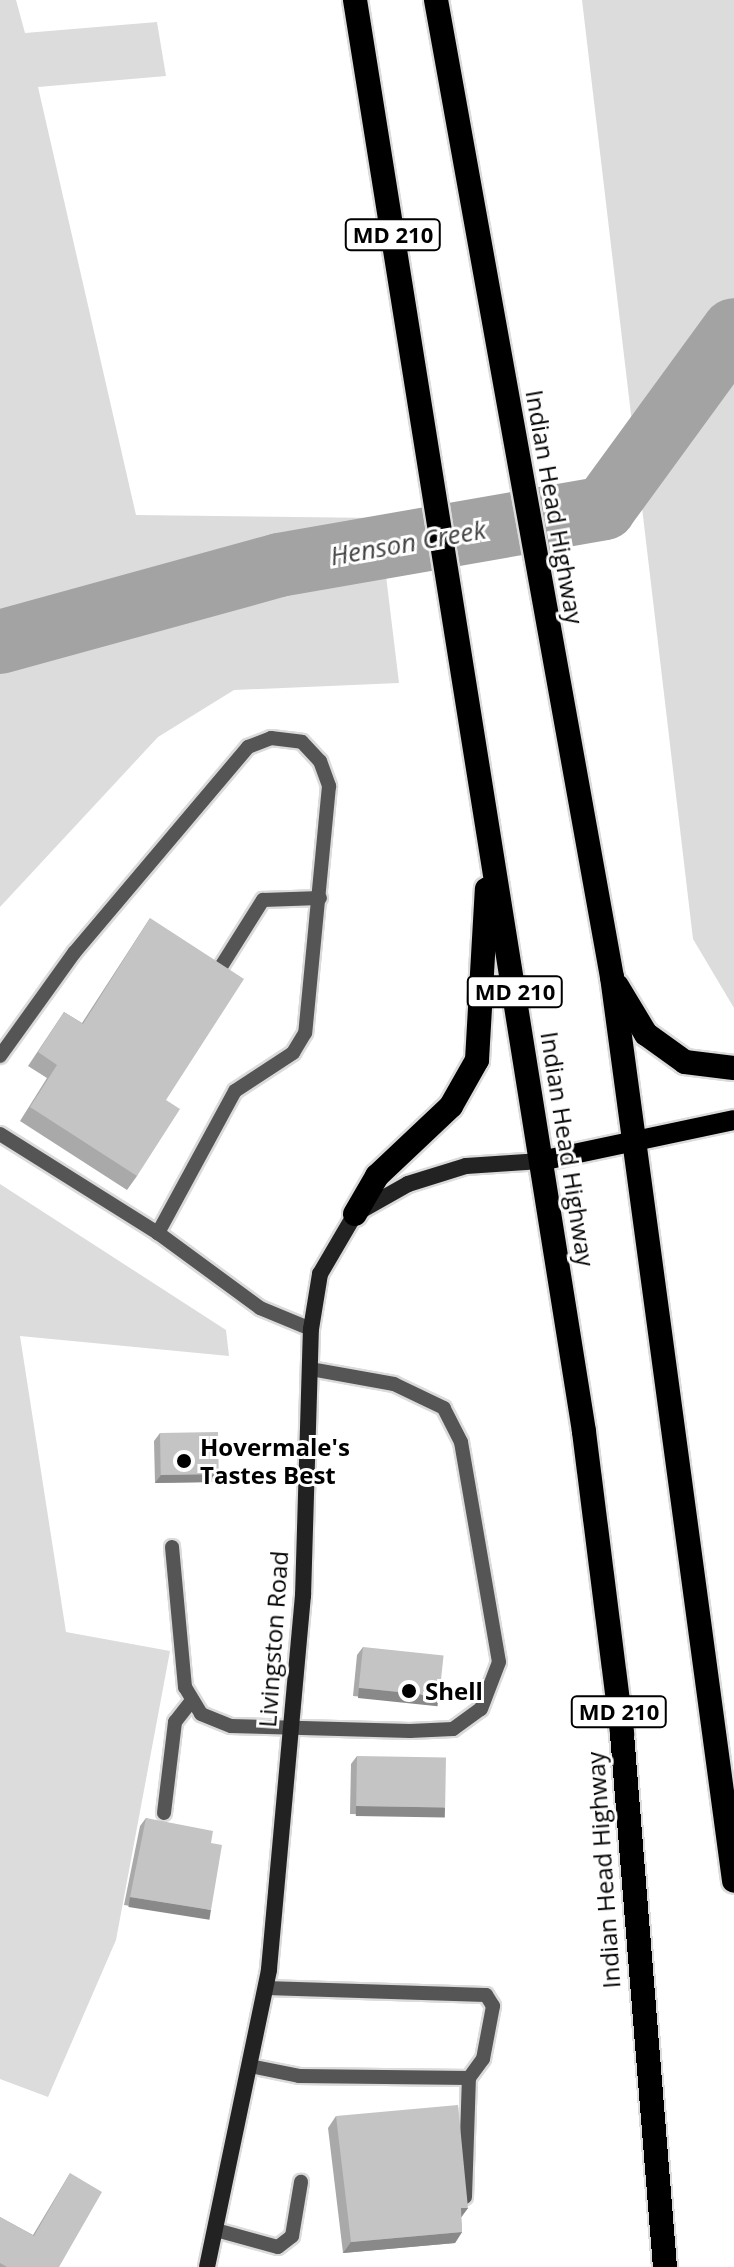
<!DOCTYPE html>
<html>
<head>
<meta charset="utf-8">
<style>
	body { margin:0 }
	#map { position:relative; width:734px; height:2267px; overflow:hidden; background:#fff; font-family:"Open Sans",sans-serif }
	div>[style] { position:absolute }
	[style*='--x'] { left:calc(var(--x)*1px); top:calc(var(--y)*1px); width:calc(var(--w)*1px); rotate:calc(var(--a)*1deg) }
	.green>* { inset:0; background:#dcdcdc }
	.river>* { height:64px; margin:-32px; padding:0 32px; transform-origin:32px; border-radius:32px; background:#a3a3a3 }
	.roads { filter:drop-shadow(2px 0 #dbdbdb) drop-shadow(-2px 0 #dbdbdb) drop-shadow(0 2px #dbdbdb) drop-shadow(0 -2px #dbdbdb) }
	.lane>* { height:14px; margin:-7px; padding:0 7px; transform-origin:7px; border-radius:7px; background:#555 }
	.secondary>* { height:16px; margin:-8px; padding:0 8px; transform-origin:8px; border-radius:8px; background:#222 }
	.primary>* { height:20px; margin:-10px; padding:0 10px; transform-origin:10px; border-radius:10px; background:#000 }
	.highway>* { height:24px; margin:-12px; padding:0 12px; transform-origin:12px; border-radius:12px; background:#000 }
	.wall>* { inset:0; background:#a9a9a9 }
	.shaded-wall>* { inset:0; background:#898989; transform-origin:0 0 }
	.building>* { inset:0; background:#c4c4c4; transform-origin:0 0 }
	.dots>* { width:22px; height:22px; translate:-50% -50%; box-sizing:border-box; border:4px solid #fff; border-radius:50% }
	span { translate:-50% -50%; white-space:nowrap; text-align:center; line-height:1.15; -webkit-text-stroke:6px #fff; paint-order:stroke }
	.shield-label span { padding:2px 6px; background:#fff; border:2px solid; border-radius:6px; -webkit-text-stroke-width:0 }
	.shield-label { font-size:22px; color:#000; font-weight:700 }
	.street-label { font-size:24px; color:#000 }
	.poi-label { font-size:24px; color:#000; font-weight:700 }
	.left { translate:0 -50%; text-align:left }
	.water-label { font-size:26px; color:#444; font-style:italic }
</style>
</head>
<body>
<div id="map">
	<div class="green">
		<div style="clip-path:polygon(0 0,16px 0,25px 33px,157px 22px,166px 76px,38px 87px,136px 515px,379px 518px,399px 683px,234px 690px,158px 737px,0 907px)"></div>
		<div style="clip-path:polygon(582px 0,734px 0,734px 1008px,693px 939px)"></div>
		<div style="clip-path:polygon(0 1184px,226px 1330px,229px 1356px,20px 1336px,66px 1632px,170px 1651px,116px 1940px,48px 2097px,0 2079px)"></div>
	</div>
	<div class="river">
		<div style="--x:0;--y:642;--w:289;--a:-15.4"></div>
		<div style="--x:279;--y:565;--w:330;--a:-9.9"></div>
		<div style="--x:604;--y:508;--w:220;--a:-53.9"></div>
	</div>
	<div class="roads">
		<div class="lane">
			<div style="--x:222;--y:965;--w:77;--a:-57.8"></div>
			<div style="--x:263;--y:900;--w:57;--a:-2"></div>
			<div style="--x:0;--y:1056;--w:127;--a:-54.3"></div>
			<div style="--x:74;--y:953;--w:270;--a:-49.8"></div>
			<div style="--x:248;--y:747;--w:25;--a:-21"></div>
			<div style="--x:271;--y:738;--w:31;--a:7"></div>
			<div style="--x:302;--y:742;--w:26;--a:47"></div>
			<div style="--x:320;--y:761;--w:27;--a:70"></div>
			<div style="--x:329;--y:786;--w:248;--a:95.5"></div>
			<div style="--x:305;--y:1033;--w:23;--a:121"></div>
			<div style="--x:293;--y:1053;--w:69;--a:146.8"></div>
			<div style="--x:235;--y:1091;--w:162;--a:118.5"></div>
			<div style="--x:0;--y:1134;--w:186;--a:32.1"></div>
			<div style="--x:158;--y:1233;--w:127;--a:36.3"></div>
			<div style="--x:260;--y:1308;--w:55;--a:22.4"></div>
			<div style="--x:172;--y:1547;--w:141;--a:84.7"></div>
			<div style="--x:185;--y:1687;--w:31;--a:59"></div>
			<div style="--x:201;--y:1714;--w:32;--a:22"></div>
			<div style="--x:231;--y:1726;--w:179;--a:1.6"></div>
			<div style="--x:410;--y:1731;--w:43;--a:-2.7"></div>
			<div style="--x:453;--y:1729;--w:34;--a:-36"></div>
			<div style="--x:481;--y:1709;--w:50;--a:-69"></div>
			<div style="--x:499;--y:1662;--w:223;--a:-99.8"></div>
			<div style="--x:461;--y:1442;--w:38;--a:-117"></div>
			<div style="--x:444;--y:1408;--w:55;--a:-154.4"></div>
			<div style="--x:394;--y:1384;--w:84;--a:-169.8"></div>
			<div style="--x:164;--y:1813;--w:92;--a:-83.1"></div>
			<div style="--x:175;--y:1722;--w:28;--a:-52"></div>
			<div style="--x:250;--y:2066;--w:50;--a:11.5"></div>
			<div style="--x:299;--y:2076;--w:170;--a:0.7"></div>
			<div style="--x:469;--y:2078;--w:24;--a:-54"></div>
			<div style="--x:483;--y:2059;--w:54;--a:-79.3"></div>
			<div style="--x:493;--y:2006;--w:13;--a:-122"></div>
			<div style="--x:486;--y:1995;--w:221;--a:-178.2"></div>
			<div style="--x:465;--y:2197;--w:119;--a:-88.1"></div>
			<div style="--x:216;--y:2230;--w:64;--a:15.3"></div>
			<div style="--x:278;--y:2247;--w:18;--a:-38"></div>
			<div style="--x:292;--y:2236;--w:55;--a:-80.5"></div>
		</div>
		<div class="secondary">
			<div style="--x:207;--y:2267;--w:304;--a:-78.2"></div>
			<div style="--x:269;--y:1969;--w:375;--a:-84.8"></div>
			<div style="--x:303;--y:1596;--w:267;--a:-88.3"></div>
			<div style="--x:311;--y:1329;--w:56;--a:-80.7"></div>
			<div style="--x:320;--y:1274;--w:69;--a:-59.7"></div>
			<div style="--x:355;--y:1214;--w:61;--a:-29.5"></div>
			<div style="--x:408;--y:1184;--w:61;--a:-17.2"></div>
			<div style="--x:466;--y:1166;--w:75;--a:-3.8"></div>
		</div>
		<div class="primary">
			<div style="--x:541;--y:1161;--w:197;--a:-12"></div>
		</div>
		<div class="highway">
			<div style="--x:355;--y:0;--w:1450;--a:80.91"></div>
			<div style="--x:584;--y:1432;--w:304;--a:82.8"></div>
			<div style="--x:622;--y:1734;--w:535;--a:85.39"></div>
			<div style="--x:436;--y:0;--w:993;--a:79.79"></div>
			<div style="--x:612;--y:977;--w:912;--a:82.31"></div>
			<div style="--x:617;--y:986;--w:56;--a:58.9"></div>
			<div style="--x:646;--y:1034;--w:48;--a:35.7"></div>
			<div style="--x:685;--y:1062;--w:49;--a:7"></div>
			<div style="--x:355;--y:1214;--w:44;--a:-59.9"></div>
			<div style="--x:377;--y:1176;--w:102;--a:-43.4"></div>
			<div style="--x:451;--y:1106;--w:53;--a:-60.5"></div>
			<div style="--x:477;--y:1060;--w:171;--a:-86.7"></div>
		</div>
	</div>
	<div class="wall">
		<div style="clip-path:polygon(150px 918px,166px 1100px,137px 1176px,127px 1190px,20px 1121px,47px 1078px,28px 1066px,64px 1012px,82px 1023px)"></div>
		<div style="clip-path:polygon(160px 1433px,213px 1482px,155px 1483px,154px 1441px)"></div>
		<div style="clip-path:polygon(363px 1647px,433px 1704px,353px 1696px,357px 1655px)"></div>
		<div style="clip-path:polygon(357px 1756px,445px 1808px,439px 1816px,350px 1814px,351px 1764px)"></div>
		<div style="clip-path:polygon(146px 1818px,211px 1843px,206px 1918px,124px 1905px,140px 1826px)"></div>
		<div style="clip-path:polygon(336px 2116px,468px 2208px,461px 2217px,462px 2232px,455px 2243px,343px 2253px,328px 2128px)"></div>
		<div style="clip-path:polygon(70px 2173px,59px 2267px,0 2267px,0 2217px,33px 2235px)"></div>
	</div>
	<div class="shaded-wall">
		<div style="clip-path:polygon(219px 1474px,213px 1482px,155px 1483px,161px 1475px)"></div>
		<div style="left:359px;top:1688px;width:80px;height:10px;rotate:6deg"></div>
		<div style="left:356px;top:1806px;width:89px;height:10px;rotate:1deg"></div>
		<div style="left:130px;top:1897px;width:82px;height:10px;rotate:9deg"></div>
		<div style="clip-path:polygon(461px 2208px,468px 2208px,460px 2219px)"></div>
		<div style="clip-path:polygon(462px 2232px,455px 2243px,343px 2253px,351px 2242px)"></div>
	</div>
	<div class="building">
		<div style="clip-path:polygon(150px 918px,244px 979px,166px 1100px,180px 1109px,137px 1176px,30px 1107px,57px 1065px,38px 1052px,64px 1012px,83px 1024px)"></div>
		<div style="left:218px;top:1432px;width:42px;height:58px;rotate:89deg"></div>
		<div style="left:363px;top:1647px;width:81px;height:41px;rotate:6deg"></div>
		<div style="left:357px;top:1756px;width:89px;height:50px;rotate:1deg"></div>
		<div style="clip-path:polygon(146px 1818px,213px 1831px,211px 1843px,222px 1845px,211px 1910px,130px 1897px)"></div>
		<div style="clip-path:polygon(458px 2105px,468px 2208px,461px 2208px,462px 2232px,351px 2242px,336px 2116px)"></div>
		<div style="clip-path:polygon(70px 2173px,102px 2192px,59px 2267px,7px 2267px,0 2263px,0 2217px,34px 2236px)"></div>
	</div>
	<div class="dots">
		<div style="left:184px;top:1461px;background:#000"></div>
		<div style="left:409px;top:1691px;background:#000"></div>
	</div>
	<div class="shield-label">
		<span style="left:393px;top:235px">MD 210</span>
		<span style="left:515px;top:992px">MD 210</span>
		<span style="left:619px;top:1712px">MD 210</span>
	</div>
	<div class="street-label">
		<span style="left:555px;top:507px;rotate:80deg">Indian Head Highway</span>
		<span style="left:568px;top:1149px;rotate:81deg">Indian Head Highway</span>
		<span style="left:273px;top:1639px;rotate:-86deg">Livingston Road</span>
		<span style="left:603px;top:1870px;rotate:-94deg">Indian Head Highway</span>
	</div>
	<div class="poi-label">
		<span class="left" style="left:200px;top:1461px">Hovermale's<br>Tastes Best</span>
		<span class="left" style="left:425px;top:1691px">Shell</span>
	</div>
	<div class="water-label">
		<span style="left:408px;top:543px;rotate:-10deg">Henson Creek</span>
	</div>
</div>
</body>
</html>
